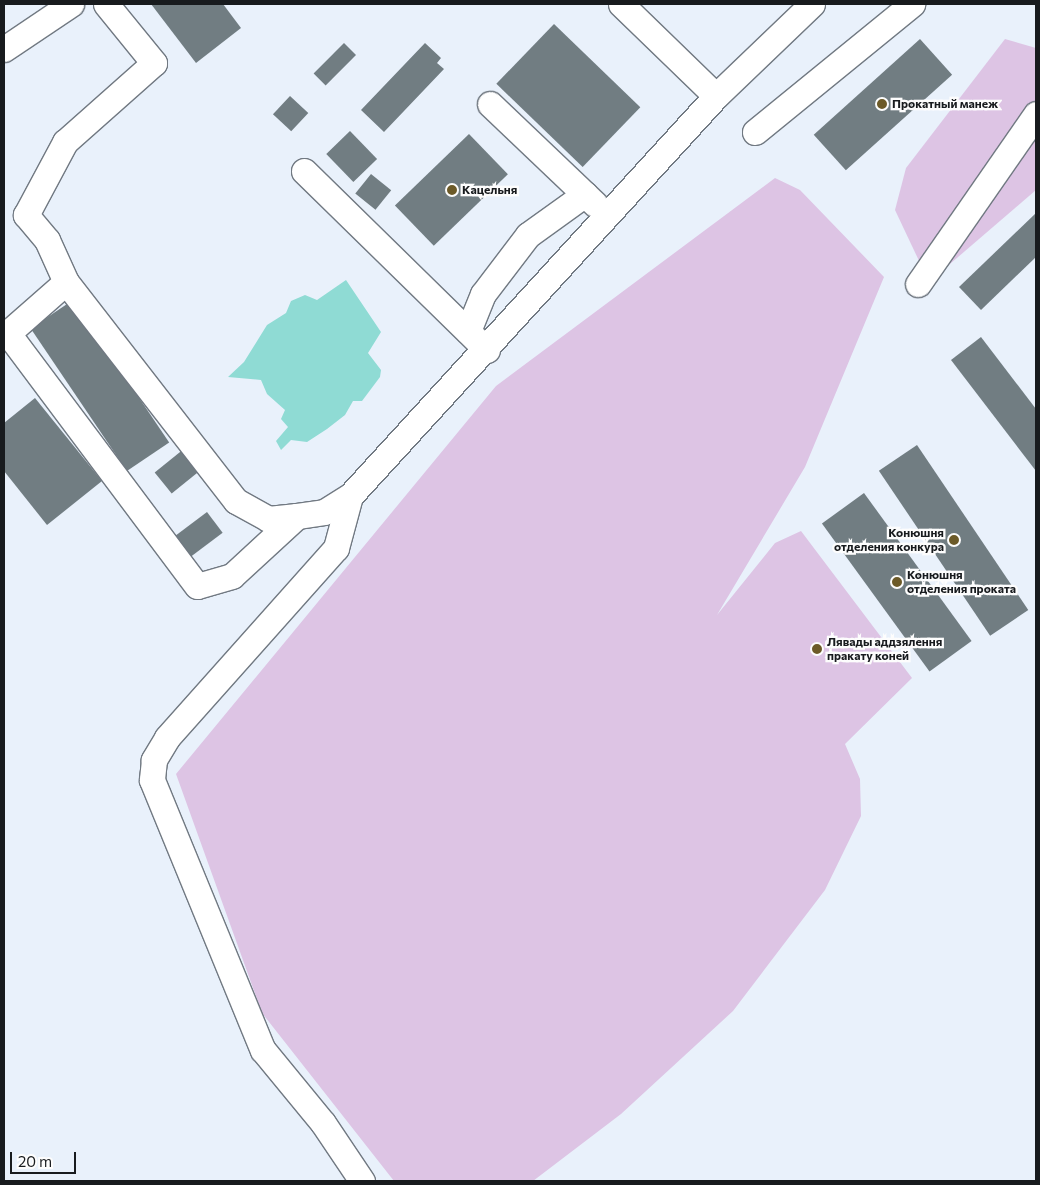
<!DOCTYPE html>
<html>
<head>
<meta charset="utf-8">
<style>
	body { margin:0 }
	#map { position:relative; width:1040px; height:1185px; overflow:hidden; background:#e9f1fb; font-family:Commissioner,sans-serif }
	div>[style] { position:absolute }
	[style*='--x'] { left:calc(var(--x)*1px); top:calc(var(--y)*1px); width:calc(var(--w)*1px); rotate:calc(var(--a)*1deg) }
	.green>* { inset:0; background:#ddc4e4 }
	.water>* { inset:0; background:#8fdbd4 }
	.building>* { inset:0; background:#717d82; transform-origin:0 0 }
	.roads { filter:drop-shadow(1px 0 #717982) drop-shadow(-1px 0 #717982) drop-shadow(0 1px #717982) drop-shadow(0 -1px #717982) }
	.minor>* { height:25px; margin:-12.5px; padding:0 12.5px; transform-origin:12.5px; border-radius:12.5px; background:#fff }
	.dots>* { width:14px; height:14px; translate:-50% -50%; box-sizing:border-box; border:2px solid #fdfdfd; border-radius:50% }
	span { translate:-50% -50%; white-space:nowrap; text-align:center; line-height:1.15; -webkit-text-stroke:4.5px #fdfdfd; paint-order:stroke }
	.poi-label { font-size:12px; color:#181b1e; font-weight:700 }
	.left { translate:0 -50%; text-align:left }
	.right { translate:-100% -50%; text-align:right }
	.frame { position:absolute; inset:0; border:5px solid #181b1e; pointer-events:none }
	.scale { position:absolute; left:10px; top:1152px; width:66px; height:22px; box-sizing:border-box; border:2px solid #181b1e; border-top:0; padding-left:6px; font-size:15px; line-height:18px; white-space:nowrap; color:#181b1e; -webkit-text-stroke:4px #fdfdfd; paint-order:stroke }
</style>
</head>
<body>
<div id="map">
	<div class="green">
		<div style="clip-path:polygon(1005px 39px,1036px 48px,1036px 190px,929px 282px,895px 210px,906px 168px)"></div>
		<div style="clip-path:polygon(775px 178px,800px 190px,884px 277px,805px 467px,717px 615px,775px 543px,801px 531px,912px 678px,845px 744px,860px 779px,861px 816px,825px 890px,733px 1011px,621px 1114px,533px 1181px,394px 1181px,262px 1013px,176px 774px,496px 386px)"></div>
	</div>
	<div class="water">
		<div style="clip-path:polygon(346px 280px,381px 332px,368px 353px,381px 370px,380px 377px,362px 401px,353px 401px,345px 415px,327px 429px,307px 442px,291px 440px,281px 450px,276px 441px,288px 427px,281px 419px,285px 410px,267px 394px,261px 380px,228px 377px,244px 362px,267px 325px,286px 313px,291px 301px,305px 295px,317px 300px)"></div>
	</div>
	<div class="building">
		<div style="clip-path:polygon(151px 4px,223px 4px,241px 28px,196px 63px)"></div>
		<div style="left:554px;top:24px;width:120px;height:83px;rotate:44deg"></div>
		<div style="left:920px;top:39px;width:48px;height:143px;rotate:48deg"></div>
		<div style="left:344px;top:43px;width:17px;height:43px;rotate:45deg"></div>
		<div style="clip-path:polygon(425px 43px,441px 58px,437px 63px,444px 69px,384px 132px,361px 110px)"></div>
		<div style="left:290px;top:96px;width:25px;height:25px;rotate:43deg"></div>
		<div style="left:350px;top:131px;width:39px;height:33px;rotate:46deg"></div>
		<div style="left:469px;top:134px;width:56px;height:103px;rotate:46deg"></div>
		<div style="left:371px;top:174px;width:26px;height:25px;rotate:39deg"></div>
		<div style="clip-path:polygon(1036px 213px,1036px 257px,981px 310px,959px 287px)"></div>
		<div style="left:73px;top:300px;width:172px;height:51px;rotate:56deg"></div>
		<div style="clip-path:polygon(981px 337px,1036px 409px,1036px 471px,951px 360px)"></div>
		<div style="clip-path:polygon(35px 398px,102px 481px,47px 525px,4px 471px,4px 423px)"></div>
		<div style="left:917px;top:445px;width:199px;height:46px;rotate:56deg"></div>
		<div style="left:185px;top:448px;width:27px;height:39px;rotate:51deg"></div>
		<div style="left:864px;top:493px;width:183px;height:52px;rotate:54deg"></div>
		<div style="left:207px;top:512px;width:26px;height:40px;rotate:53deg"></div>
	</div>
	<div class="roads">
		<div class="minor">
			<div style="--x:621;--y:4;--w:132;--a:44.1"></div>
			<div style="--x:716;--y:96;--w:133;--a:-43.8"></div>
			<div style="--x:4;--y:49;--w:81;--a:-33.9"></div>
			<div style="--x:490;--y:104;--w:145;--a:43.6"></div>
			<div style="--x:755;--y:132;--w:203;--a:-39.2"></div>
			<div style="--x:304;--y:171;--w:256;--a:44.4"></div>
			<div style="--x:66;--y:282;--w:46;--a:-114.3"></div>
			<div style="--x:47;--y:240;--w:33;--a:-130"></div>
			<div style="--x:26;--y:215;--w:83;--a:-61.9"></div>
			<div style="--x:65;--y:142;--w:119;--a:-41.6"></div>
			<div style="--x:154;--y:63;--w:76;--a:-129.1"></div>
			<div style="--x:918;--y:284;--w:207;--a:-55.2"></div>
			<div style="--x:468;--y:331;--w:40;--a:-68"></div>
			<div style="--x:483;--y:294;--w:74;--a:-52.7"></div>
			<div style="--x:528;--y:235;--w:70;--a:-35.7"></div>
			<div style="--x:350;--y:496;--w:54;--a:105.1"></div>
			<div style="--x:336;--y:548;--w:254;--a:131.7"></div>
			<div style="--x:167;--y:738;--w:26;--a:121"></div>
			<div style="--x:154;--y:760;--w:20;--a:96"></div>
			<div style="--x:152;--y:780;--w:292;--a:67.7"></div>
			<div style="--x:263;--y:1050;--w:94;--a:50.6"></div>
			<div style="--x:323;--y:1123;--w:70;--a:56.1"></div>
			<div style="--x:297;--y:516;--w:88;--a:137.3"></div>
			<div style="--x:232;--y:576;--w:36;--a:164"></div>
			<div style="--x:197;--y:586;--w:316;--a:-126.8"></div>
			<div style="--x:8;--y:333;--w:77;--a:-41.3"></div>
			<div style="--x:66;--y:282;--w:277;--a:52.2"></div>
			<div style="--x:236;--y:501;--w:37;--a:29"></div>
			<div style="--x:268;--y:519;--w:29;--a:-6"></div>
			<div style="--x:297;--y:516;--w:27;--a:-8"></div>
			<div style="--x:324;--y:512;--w:31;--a:-32"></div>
			<div style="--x:350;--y:496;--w:542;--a:-47.54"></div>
		</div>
	</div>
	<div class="dots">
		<div style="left:882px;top:104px;background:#6c5a28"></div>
		<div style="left:452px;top:190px;background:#6c5a28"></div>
		<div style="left:954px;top:540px;background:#6c5a28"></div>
		<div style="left:897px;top:582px;background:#6c5a28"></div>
		<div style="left:817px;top:649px;background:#6c5a28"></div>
	</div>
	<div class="poi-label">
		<span class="left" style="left:892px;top:104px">Прокатный манеж</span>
		<span class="left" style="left:462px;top:190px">Кацельня</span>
		<span class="right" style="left:944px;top:540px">Конюшня<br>отделения конкура</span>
		<span class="left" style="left:907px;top:582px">Конюшня<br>отделения проката</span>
		<span class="left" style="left:827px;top:649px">Лявады аддзялення<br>пракату коней</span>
	</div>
	<div class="frame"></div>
	<div class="scale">20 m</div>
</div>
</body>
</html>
